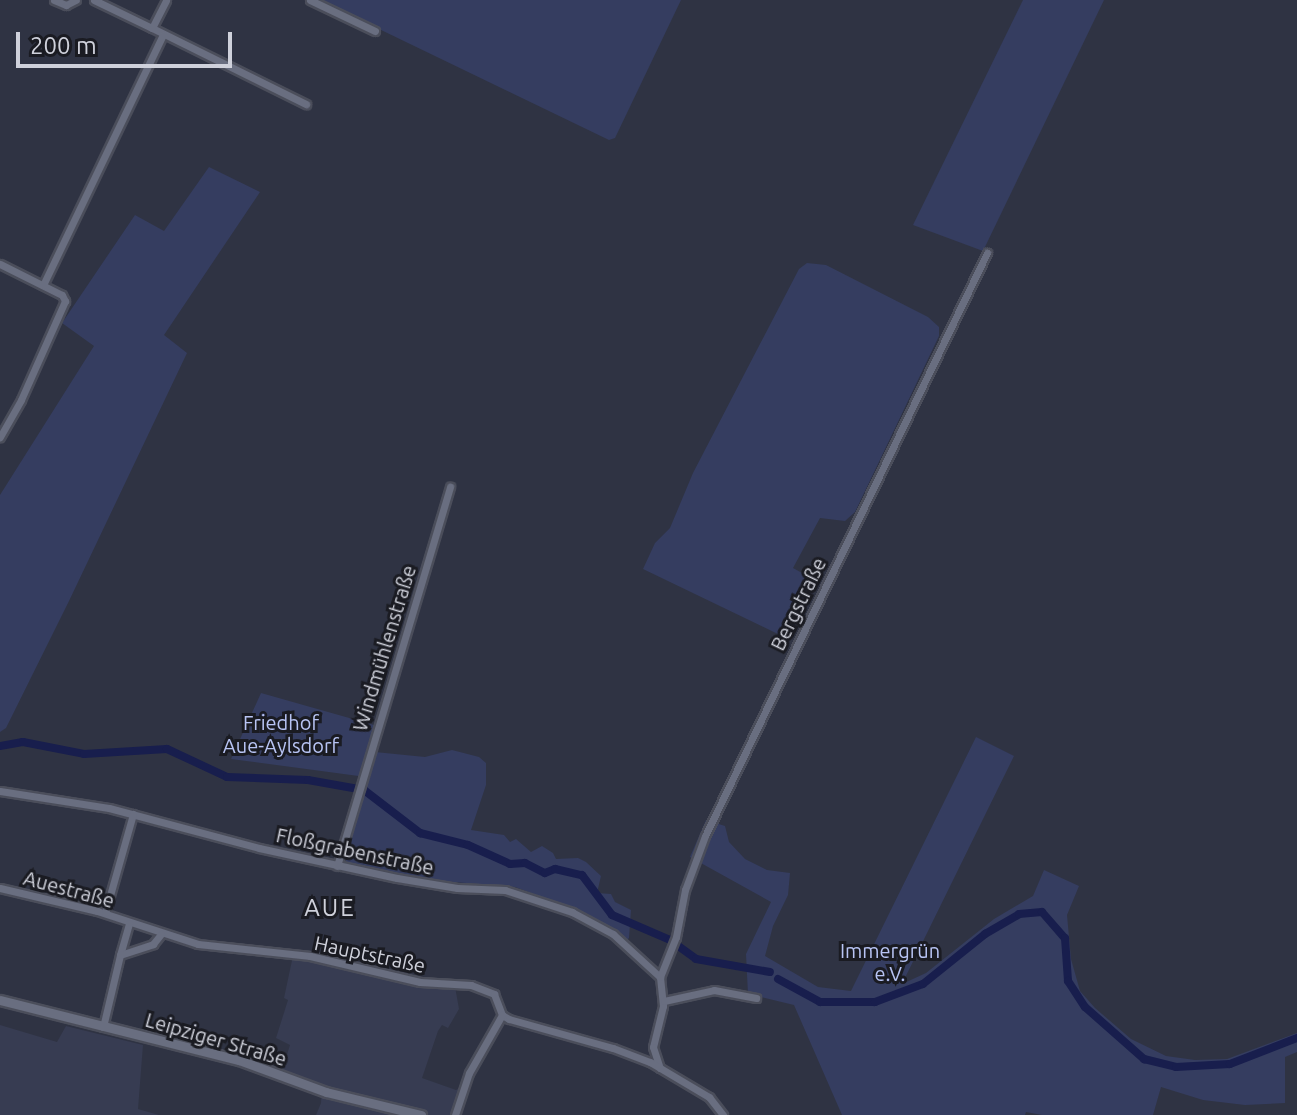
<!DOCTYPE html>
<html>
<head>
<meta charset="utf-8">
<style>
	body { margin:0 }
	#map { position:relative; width:1297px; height:1115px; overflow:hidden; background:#2f3343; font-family:Ubuntu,sans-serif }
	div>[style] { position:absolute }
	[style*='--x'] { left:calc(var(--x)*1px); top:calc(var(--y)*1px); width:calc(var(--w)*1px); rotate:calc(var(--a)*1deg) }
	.built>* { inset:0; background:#373c52 }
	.green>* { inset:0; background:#353d60 }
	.canal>* { height:8px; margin:-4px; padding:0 4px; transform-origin:4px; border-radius:4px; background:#181e4d }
	.roads { filter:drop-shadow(2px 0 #4b4e5b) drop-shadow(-2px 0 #4b4e5b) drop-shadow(0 2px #4b4e5b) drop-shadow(0 -2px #4b4e5b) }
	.minor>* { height:7px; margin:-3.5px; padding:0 3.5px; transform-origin:3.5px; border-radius:3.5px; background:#696e80 }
	.tertiary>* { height:9px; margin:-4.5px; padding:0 4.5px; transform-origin:4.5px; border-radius:4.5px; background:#696e80 }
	span { translate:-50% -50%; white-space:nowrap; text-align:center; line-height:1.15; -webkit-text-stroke:6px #1a1b22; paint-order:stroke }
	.street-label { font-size:20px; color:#cfd1db }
	.park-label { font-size:20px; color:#b8c4f4 }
	.quarter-label { font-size:24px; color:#cfd1db; letter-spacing:2px }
	.scale { position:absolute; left:16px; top:32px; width:216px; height:36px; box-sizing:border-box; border:4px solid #cfd1db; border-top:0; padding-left:10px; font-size:24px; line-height:28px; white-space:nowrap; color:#cfd1db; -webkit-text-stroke:6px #1a1b22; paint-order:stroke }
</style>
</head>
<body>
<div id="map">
	<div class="built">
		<div style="clip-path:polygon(294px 951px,432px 981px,454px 981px,459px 1009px,448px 1028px,442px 1025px,438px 1031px,422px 1078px,456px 1090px,471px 1082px,459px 1115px,316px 1115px,321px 1103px,322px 1085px,282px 1070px,290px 1045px,276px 1038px,288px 1000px,284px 998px)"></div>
		<div style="clip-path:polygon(0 1025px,57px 1042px,66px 1026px,143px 1045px,138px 1109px,159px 1115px,0 1115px)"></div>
	</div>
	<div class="green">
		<div style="clip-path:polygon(319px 0,681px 0,615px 138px,609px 140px)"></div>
		<div style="clip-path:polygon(1023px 0,1104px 0,983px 251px,913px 225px)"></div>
		<div style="clip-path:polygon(209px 167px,260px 192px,164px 335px,187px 353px,69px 601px,6px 728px,0 732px,0 495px,94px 346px,62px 323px,135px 215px,164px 231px)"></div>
		<div style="clip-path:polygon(807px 263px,826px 265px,928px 317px,939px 327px,939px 336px,855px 512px,845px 521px,820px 518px,793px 568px,813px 579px,814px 586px,796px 624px,782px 636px,643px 569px,655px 543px,670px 528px,693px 473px,799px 269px)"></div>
		<div style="clip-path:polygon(261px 693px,381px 727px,375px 752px,425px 757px,452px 750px,479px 757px,486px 763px,486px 785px,471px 830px,504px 835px,510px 842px,516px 839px,531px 852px,542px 846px,553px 853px,556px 859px,578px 858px,586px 862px,601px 876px,597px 893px,611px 894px,615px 902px,631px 910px,629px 938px,626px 941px,588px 914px,515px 887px,403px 878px,348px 864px,345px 859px,346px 844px,366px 777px,231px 759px)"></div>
		<div style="clip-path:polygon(976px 737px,1014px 756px,902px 984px,926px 973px,994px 919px,1033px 896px,1044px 870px,1079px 886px,1067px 915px,1071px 959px,1080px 991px,1095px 1008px,1131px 1039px,1166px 1056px,1195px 1060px,1227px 1059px,1297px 1033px,1297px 1052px,1285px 1057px,1285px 1103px,1245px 1105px,1203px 1100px,1161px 1087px,1153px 1115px,1042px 1115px,1026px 1112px,1025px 1115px,842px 1115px,794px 1005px,748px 994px,746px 954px,771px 902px,690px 857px,706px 820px,725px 826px,729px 842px,745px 859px,767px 870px,790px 873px,788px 895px,773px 926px,765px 956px,818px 987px,851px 991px)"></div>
	</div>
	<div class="canal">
		<div style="--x:0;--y:746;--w:23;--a:-10"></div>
		<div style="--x:23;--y:742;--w:62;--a:11.1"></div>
		<div style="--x:84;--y:754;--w:83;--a:-3.4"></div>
		<div style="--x:167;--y:749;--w:66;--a:25"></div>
		<div style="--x:227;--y:777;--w:81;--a:2.1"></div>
		<div style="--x:308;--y:780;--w:57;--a:10.1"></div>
		<div style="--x:364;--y:790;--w:71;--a:37.5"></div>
		<div style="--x:420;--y:833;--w:49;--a:14"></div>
		<div style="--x:468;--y:845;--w:46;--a:24.3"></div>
		<div style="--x:510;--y:864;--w:15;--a:-4"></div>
		<div style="--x:525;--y:863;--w:22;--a:27"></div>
		<div style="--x:545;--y:873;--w:11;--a:-22"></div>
		<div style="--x:555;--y:869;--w:28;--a:13"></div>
		<div style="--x:582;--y:875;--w:50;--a:53.1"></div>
		<div style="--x:612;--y:915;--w:63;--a:23.3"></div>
		<div style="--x:670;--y:940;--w:32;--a:36"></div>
		<div style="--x:696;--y:959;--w:75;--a:10"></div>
		<div style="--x:778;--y:979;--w:48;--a:28.7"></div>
		<div style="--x:820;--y:1002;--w:55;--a:0"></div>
		<div style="--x:875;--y:1002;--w:51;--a:-20.6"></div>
		<div style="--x:923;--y:984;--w:80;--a:-38.9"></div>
		<div style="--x:985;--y:934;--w:39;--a:-30"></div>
		<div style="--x:1019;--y:914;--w:23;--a:-5"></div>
		<div style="--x:1042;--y:912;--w:35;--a:49"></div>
		<div style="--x:1065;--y:938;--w:43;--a:86"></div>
		<div style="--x:1068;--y:981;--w:31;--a:57"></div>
		<div style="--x:1085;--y:1007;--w:79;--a:41.4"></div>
		<div style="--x:1144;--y:1059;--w:33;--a:14"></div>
		<div style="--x:1176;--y:1067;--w:54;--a:-3.2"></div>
		<div style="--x:1230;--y:1064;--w:72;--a:-21.2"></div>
	</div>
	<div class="roads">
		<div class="minor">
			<div style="--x:54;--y:0;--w:13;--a:23"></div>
			<div style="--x:66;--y:5;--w:11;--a:-27"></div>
			<div style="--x:94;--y:0;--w:64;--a:25.8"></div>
			<div style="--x:152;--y:28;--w:31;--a:-63"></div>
			<div style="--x:310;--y:0;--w:72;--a:25.5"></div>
			<div style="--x:152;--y:28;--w:172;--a:26.3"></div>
			<div style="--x:0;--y:264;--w:69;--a:26.6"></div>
			<div style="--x:62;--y:295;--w:7;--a:63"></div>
			<div style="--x:65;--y:301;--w:108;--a:114"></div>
			<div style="--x:21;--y:400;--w:43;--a:119.6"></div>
			<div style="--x:43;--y:285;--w:278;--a:-64.4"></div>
			<div style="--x:0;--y:791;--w:110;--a:8.9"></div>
			<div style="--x:109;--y:808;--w:155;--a:14.9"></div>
			<div style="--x:259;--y:848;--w:141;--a:12.3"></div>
			<div style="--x:397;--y:878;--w:61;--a:9.5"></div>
			<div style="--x:457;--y:888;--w:48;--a:2.4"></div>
			<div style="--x:505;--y:890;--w:71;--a:18.2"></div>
			<div style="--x:572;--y:912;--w:47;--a:28.2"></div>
			<div style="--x:613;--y:934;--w:64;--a:42.5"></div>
			<div style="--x:660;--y:977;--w:29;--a:84"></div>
			<div style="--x:663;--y:1006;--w:42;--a:103.7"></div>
			<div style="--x:653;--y:1047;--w:22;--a:72"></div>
			<div style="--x:337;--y:866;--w:396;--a:-73.4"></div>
			<div style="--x:0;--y:888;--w:100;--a:13.3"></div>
			<div style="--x:97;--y:911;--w:106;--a:18.1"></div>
			<div style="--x:198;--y:944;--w:113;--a:6.1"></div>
			<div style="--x:310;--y:956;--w:113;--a:13.3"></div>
			<div style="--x:420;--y:982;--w:51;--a:3.4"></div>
			<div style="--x:471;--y:985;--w:25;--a:21"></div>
			<div style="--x:494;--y:994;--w:22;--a:69"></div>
			<div style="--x:502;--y:1015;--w:8;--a:30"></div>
			<div style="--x:509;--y:1019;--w:108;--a:15.6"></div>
			<div style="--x:613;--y:1048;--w:40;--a:21"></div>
			<div style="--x:650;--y:1062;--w:69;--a:30.7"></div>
			<div style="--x:709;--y:1097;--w:23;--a:52"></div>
			<div style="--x:105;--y:913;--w:103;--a:-74.2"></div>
			<div style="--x:120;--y:955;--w:33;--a:-74"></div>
			<div style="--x:660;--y:977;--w:43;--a:-68.2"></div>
			<div style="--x:676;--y:937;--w:48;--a:-79.2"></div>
			<div style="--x:685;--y:890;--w:58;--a:-69.7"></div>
			<div style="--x:705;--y:836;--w:648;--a:-64.19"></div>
			<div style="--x:664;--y:1001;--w:51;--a:-12.4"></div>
			<div style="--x:714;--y:990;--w:43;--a:10.8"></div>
			<div style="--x:103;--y:1027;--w:74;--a:-76.7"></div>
			<div style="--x:120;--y:955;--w:35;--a:-18"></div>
			<div style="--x:153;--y:944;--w:13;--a:-51"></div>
			<div style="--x:455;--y:1115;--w:44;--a:-71.6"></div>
			<div style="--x:469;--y:1073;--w:67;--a:-60.4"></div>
		</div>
		<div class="tertiary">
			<div style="--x:0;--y:1000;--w:246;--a:14.1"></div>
			<div style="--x:239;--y:1060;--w:93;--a:20.2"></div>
			<div style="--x:326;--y:1092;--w:98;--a:13.6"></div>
		</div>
	</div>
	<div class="street-label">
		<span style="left:798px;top:604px;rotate:-64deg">Bergstraße</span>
		<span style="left:384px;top:648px;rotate:-73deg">Windmühlenstraße</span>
		<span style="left:355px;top:851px;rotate:12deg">Floßgrabenstraße</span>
		<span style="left:69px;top:889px;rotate:15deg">Auestraße</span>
		<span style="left:370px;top:954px;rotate:12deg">Hauptstraße</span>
		<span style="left:216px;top:1039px;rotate:16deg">Leipziger Straße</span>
	</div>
	<div class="park-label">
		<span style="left:281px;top:734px">Friedhof<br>Aue-Aylsdorf</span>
		<span style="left:890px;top:962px">Immergrün<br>e.V.</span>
	</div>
	<div class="quarter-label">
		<span style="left:330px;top:908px">AUE</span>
	</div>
	<div class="scale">200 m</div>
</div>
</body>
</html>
